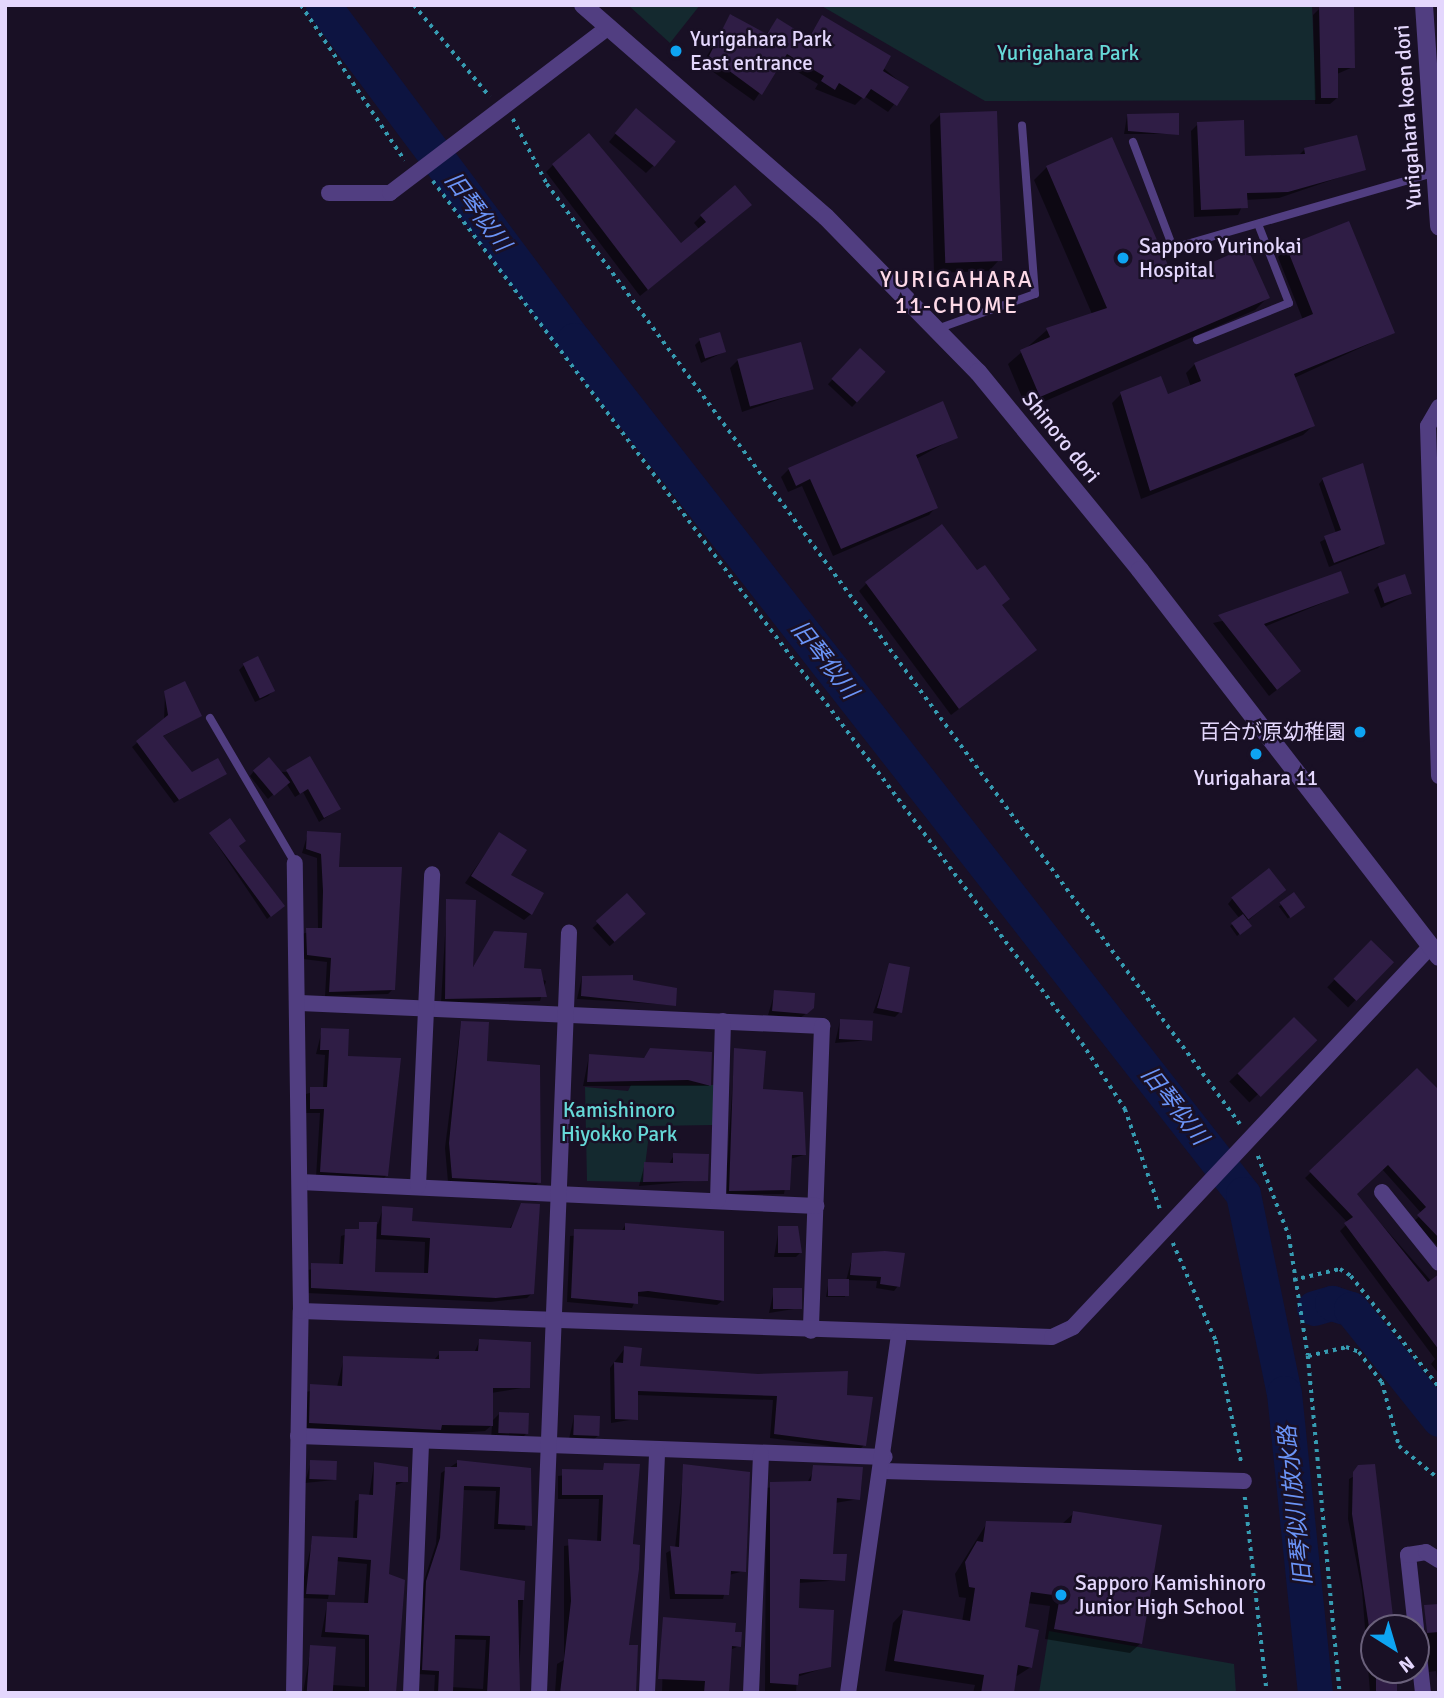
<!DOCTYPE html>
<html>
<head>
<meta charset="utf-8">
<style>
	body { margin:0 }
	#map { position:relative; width:1444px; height:1698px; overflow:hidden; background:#191025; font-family:Signika,"Noto Sans JP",sans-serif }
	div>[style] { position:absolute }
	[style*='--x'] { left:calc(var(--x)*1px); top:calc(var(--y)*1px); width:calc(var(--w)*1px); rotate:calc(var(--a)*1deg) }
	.green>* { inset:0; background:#14292f }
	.shadow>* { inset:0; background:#0007; transform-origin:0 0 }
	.river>* { height:35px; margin:-17.5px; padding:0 17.5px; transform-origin:17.5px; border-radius:17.5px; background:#0d1441 }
	.building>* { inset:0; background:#2f1d45; transform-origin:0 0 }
	.path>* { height:3.5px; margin-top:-1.75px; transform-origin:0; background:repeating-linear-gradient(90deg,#369bb1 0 3.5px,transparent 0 8.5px) }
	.service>* { height:8px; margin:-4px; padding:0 4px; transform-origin:4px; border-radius:4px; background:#513e81 }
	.minor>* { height:16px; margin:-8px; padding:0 8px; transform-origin:8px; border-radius:8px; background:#513e81 }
	.tertiary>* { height:18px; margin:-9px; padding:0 9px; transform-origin:9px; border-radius:9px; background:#513e81 }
	.dots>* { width:19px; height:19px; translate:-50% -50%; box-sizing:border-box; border:4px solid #191025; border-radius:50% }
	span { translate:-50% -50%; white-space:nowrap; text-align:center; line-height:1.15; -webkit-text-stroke:5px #191025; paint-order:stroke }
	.poi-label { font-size:21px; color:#e4d7fd }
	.left { translate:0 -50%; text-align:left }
	.right { translate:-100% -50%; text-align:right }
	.park-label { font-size:21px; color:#66d9d8 }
	.street-label { font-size:21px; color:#e4d7fd }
	.water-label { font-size:23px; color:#6b94f7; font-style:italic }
	.neighbourhood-label { font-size:23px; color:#fdd9e7; letter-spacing:2px }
	.frame { position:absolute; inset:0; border:7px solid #e4d7fd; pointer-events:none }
	.north { position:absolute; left:1360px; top:1614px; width:70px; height:70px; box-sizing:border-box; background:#191025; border:2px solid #6a607b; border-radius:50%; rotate:143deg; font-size:19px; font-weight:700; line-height:28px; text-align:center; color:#e4d7fd }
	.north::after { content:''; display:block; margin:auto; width:24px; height:32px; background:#0ea4f2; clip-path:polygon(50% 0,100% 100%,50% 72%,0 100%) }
</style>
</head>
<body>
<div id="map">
	<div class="green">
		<div style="clip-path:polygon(628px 5px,700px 5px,670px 43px)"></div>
		<div style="clip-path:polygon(820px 5px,1312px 5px,1316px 100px,985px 101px)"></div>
		<div style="clip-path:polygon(631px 1085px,716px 1085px,714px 1125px,650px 1126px,643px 1182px,587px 1181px,585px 1087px,628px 1091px)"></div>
		<div style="clip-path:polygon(1049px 1631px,1234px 1664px,1236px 1693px,1039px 1693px)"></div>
	</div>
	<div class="shadow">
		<div style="clip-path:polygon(1320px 8px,1353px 67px,1337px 74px,1337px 98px,1330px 104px,1315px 104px,1313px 15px)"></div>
		<div style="clip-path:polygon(732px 15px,765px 35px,777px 21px,807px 39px,823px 17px,907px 88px,888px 112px,864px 96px,855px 105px,815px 89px,818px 84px,781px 62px,754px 101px,702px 64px)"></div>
		<div style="clip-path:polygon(940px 115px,999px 260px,989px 271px,934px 273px,930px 125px)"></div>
		<div style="clip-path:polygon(1127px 116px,1177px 134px,1124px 134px)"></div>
		<div style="clip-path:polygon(629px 117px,654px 165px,646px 173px,609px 142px)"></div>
		<div style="clip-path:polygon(1198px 124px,1244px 158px,1298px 156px,1305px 149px,1364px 169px,1279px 198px,1245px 200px,1238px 215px,1194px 217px,1191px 131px)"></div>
		<div style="clip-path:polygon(1111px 139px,1173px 281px,1267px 298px,1255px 310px,1027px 409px,1008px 364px,1047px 330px,1092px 314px,1034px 180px,1047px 167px)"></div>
		<div style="clip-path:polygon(553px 165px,681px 246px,700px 230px,694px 223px,701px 216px,743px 212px,640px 296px,546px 172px)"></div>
		<div style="clip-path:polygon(1287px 248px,1393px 333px,1294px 378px,1313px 426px,1303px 435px,1141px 499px,1112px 403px,1121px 394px,1167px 396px,1191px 387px,1186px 373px,1195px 364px,1303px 320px,1278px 257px)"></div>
		<div style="clip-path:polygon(700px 340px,724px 352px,701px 363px,695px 345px)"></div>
		<div style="left:860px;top:350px;width:33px;height:47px;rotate:43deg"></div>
		<div style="clip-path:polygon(738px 360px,812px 388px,742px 412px,730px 368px)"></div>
		<div style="clip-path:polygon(956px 437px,916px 459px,936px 507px,929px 515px,833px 556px,802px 486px,788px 492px,781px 477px,789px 469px)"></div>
		<div style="clip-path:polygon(1323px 479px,1383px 543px,1378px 548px,1329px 567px,1320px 542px,1336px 533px,1319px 484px)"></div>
		<div style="clip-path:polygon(867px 583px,1001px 606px,1027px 657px,951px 715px,859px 591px)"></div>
		<div style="clip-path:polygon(1379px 585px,1410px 594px,1381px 608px,1374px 590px)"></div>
		<div style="clip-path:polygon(1347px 593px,1264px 627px,1292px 678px,1269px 696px,1213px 623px)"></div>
		<div style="clip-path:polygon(244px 665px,273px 691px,268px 696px,255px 702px,239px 670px)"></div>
		<div style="clip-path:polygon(165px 693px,200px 716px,162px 737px,191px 774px,225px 773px,174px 803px,132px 747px,164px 721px)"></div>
		<div style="clip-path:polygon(254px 771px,287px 772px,339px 809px,319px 822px,303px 792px,295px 797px,286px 783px,268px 799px,250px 776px)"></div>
		<div style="clip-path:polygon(308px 833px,338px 869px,393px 989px,388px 994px,325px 996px,327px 962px,303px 959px,302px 934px,318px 929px,317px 858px,302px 853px)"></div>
		<div style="clip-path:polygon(210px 834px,238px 846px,279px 909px,267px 919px)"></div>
		<div style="clip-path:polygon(499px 834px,509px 875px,531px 914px,524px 920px,465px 883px)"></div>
		<div style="clip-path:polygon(1279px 895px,1246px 922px,1249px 926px,1237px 936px,1230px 926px,1240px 919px,1228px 904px,1232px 899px)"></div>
		<div style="left:1294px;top:895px;width:15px;height:19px;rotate:53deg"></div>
		<div style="left:627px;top:896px;width:25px;height:47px;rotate:47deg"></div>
		<div style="clip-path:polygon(447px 901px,471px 970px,495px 933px,522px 970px,546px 981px,540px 1001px,441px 1003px)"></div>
		<div style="left:1371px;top:942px;width:29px;height:63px;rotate:44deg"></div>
		<div style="clip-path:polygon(890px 965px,900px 1012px,895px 1017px,873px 1013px)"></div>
		<div style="clip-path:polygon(582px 977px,631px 982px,674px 1005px,577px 999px)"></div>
		<div style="clip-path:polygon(775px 992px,807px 1013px,800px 1018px,768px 1015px)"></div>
		<div style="left:1294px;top:1019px;width:29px;height:90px;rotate:46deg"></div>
		<div style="clip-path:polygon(840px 1021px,870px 1040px,835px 1043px)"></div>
		<div style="clip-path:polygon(461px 1022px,539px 1182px,534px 1187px,448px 1182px,445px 1148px)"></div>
		<div style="clip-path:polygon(322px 1030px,346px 1057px,387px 1175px,382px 1180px,316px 1177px,320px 1113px,306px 1113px,306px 1094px,323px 1089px,325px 1055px,316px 1054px)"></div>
		<div style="clip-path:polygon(651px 1049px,710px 1053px,709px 1086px,583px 1086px,589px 1056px,643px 1059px)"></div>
		<div style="clip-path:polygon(735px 1050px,804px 1155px,790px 1159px,784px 1194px,725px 1195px)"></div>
		<div style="clip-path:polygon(1417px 1070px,1439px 1092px,1439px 1247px,1413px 1222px,1422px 1214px,1382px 1169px,1355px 1194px,1439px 1290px,1439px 1374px,1431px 1364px,1435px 1359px,1340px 1231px,1348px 1223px,1305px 1178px)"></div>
		<div style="clip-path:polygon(674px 1155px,706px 1180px,639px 1186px,645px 1163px,669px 1164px)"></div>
		<div style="clip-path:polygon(evenodd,522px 1205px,532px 1293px,527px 1298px,490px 1302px,307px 1293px,307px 1270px,339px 1266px,341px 1236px,378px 1224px,383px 1208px,410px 1222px,509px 1230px,522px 1205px,374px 1239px,425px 1242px,424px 1274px,373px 1273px,374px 1239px)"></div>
		<div style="clip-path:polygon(626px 1224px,722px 1301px,717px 1305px,637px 1296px,632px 1308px,567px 1302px,570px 1236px,621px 1232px)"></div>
		<div style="clip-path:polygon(779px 1228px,800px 1253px,796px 1257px,774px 1257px)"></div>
		<div style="clip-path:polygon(853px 1254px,898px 1286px,894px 1291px,876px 1288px,877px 1281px,848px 1280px,845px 1297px,826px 1297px,829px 1280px,846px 1281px)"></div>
		<div style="clip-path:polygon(774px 1290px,800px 1308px,769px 1313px)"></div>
		<div style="clip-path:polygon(480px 1340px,528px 1387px,491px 1393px,491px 1422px,499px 1414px,527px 1433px,519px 1441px,491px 1440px,492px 1425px,485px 1431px,434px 1435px,305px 1428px,305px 1392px,337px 1387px,344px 1358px,434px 1360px,440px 1353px,474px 1353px)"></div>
		<div style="clip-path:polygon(625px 1348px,638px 1368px,845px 1396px,864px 1445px,859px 1450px,770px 1438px,773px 1400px,637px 1395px,636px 1419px,611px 1423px,610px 1368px)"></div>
		<div style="clip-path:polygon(574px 1417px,598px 1436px,593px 1440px,569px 1439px)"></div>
		<div style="clip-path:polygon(311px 1461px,334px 1480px,305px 1483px)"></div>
		<div style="clip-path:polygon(evenodd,458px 1462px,530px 1469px,525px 1530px,494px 1529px,496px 1491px,462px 1490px,458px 1572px,523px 1600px,518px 1693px,434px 1693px,435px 1675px,418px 1674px,422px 1587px,436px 1544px,441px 1473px,458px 1462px,453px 1639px,486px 1640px,483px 1689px,451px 1687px,453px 1639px)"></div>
		<div style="clip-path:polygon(374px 1464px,406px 1481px,394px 1486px,387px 1575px,394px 1693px,303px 1693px,311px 1647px,332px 1685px,365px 1687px,365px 1639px,321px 1637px,327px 1604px,364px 1605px,367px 1564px,335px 1561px,328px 1599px,302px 1598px,302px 1585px,313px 1538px,353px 1540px,355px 1501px,369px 1496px)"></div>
		<div style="clip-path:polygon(1374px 1465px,1389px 1628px,1374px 1628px,1374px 1670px,1393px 1670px,1396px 1693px,1370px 1693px,1362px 1590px,1348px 1519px,1349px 1479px)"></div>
		<div style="clip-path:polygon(638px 1466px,627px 1646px,635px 1693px,555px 1693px,557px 1664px,564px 1660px,564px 1546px,597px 1542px,599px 1499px,558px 1499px,558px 1476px)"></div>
		<div style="clip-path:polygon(684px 1466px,744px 1571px,729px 1575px,723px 1599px,670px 1599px,666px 1553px,675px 1548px)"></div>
		<div style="clip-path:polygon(813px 1472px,859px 1499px,835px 1503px,831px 1556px,844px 1580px,798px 1583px,797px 1609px,830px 1666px,797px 1677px,796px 1693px,765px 1693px,766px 1488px,807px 1483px)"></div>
		<div style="clip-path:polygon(1074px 1513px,1141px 1643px,1130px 1653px,1045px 1639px,1050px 1606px,1027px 1603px,1022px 1629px,1031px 1667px,1015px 1677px,1012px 1693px,973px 1693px,975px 1685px,885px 1671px,893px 1623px,903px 1612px,962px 1622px,966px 1598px,959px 1597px,955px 1574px,987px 1523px,1063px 1523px)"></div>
		<div style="clip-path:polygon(1425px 1606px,1439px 1606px,1439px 1693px,1436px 1671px,1429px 1672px)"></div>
		<div style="clip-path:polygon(664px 1624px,733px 1633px,739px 1646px,730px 1650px,727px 1693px,662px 1693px)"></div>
	</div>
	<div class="river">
		<div style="--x:323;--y:5;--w:419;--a:53.2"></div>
		<div style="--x:574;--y:340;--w:1085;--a:51.93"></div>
		<div style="--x:1243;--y:1194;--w:203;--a:78.4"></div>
		<div style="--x:1284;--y:1393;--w:302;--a:84.1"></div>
		<div style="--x:1314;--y:1308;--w:19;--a:-16"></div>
		<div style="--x:1332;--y:1303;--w:20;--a:18"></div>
		<div style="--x:1351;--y:1309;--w:141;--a:51.3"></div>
	</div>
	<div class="building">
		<div style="clip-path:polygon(1354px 6px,1355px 68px,1338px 68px,1338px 98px,1321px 98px,1319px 7px)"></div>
		<div style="clip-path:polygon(730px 14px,767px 34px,777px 18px,809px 38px,822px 15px,891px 56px,883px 71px,909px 87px,897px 106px,871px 89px,864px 99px,839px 83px,835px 90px,821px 81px,824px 76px,787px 54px,762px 95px,709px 56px)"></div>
		<div style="left:636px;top:108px;width:52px;height:33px;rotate:40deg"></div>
		<div style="left:997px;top:111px;width:150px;height:57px;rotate:88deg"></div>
		<div style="clip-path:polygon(1179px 113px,1179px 135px,1128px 131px,1127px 114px)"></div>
		<div style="clip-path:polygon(1244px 120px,1245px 156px,1305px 154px,1304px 148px,1357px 135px,1366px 170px,1288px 192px,1247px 193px,1248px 208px,1201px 210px,1197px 122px)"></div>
		<div style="clip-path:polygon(589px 133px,681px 243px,706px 222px,700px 215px,735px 185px,752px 205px,648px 290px,552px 164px)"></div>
		<div style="clip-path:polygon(1112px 137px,1174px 279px,1247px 247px,1270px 298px,1040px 397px,1020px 350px,1050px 337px,1046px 328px,1107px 308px,1046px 166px)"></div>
		<div style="clip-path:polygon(1349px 221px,1395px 333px,1294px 374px,1315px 426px,1150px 491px,1120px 392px,1161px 376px,1168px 394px,1201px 381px,1194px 363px,1313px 314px,1286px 246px)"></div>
		<div style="left:720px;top:332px;width:21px;height:22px;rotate:73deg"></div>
		<div style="left:801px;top:342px;width:49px;height:66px;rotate:75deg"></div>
		<div style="left:860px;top:348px;width:35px;height:42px;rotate:43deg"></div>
		<div style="clip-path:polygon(943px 401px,958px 438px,916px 455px,938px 508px,841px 549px,810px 479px,796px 486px,788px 468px)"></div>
		<div style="clip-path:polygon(1363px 463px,1385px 544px,1334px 563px,1324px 536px,1341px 530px,1322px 478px)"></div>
		<div style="clip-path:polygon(942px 524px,977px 570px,985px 565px,1010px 599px,1002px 605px,1037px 650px,959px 709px,865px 582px)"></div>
		<div style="clip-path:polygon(1341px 571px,1349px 593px,1264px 624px,1301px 671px,1277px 690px,1218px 615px)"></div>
		<div style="left:1405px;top:574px;width:21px;height:29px;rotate:71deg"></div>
		<div style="left:258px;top:656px;width:39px;height:17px;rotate:64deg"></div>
		<div style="clip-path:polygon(185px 681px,202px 716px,163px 736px,192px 772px,218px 758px,227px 774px,179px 800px,136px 741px,168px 715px,164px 691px)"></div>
		<div style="clip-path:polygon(310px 756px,341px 809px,324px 818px,308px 789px,300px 794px,286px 770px)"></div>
		<div style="left:269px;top:757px;width:33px;height:21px;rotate:50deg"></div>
		<div style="clip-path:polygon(230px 818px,246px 841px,239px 846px,285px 906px,271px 917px,209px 833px)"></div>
		<div style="clip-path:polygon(307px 831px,341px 833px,339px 867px,402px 867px,395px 990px,329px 992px,331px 958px,307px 955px,306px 928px,322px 928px,323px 891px,321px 854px,306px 849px)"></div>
		<div style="clip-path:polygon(499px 832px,527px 850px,511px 875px,544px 893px,532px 915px,471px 876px)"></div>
		<div style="left:1269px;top:868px;width:28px;height:48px;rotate:52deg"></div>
		<div style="left:1294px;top:892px;width:19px;height:18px;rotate:54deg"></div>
		<div style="left:627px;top:893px;width:28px;height:42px;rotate:48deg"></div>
		<div style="clip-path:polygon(446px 899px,476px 900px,473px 967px,494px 931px,527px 933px,524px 968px,541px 969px,547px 997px,445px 999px)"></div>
		<div style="left:1243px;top:914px;width:15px;height:15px;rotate:53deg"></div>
		<div style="left:1371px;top:940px;width:32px;height:54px;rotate:44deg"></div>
		<div style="clip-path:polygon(889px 963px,910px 967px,902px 1013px,877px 1008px)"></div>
		<div style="clip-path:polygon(633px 975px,633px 980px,677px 988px,676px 1006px,581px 996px,582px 976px)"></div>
		<div style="clip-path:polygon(774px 990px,815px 993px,814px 1008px,807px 1014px,772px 1011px)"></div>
		<div style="left:1294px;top:1017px;width:33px;height:80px;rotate:45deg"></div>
		<div style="left:840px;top:1019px;width:33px;height:20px;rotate:3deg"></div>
		<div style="clip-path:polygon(461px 1021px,489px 1022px,487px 1061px,540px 1065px,541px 1183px,452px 1178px,449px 1143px)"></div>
		<div style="clip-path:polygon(321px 1028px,349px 1029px,348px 1056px,401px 1058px,388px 1176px,320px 1172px,324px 1109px,310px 1109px,310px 1087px,327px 1087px,329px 1050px,320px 1050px)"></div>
		<div style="clip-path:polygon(650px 1048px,712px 1052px,711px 1086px,688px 1080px,587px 1082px,589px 1054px,644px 1058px)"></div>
		<div style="clip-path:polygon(734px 1048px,766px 1051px,763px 1089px,803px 1092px,806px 1155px,792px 1155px,790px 1190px,729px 1191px)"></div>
		<div style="clip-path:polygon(1417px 1068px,1439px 1090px,1439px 1238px,1417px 1215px,1426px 1207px,1388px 1165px,1357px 1194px,1428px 1282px,1439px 1274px,1439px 1350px,1344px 1223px,1353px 1217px,1309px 1171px)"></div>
		<div style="clip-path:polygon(673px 1153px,709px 1154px,708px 1181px,643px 1182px,644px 1162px,673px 1163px)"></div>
		<div style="clip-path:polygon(521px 1203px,540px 1204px,534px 1294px,496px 1298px,311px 1288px,311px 1263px,343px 1264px,345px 1229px,359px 1229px,359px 1222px,377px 1222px,375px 1272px,428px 1273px,430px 1238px,381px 1235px,382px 1206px,413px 1208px,412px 1221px,511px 1228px)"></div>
		<div style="clip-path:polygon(625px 1223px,724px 1231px,724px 1301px,648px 1291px,638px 1292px,638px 1304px,571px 1298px,574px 1229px,625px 1230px)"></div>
		<div style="clip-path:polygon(778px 1226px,798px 1226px,802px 1253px,778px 1253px)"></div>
		<div style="clip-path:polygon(885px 1251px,905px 1253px,900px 1287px,880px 1284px,881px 1277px,850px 1275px,852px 1253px)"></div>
		<div style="left:828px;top:1279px;width:21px;height:17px"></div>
		<div style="left:773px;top:1288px;width:29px;height:21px"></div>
		<div style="clip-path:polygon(479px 1339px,531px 1342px,530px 1388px,493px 1388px,493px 1426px,442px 1425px,441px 1430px,309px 1423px,310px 1384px,342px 1386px,343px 1356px,439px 1359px,439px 1351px,478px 1351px)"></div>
		<div style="clip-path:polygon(624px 1346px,642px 1348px,640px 1366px,758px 1374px,848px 1371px,847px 1395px,873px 1397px,866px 1446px,774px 1434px,777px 1396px,638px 1391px,638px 1420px,615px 1419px,614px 1362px,623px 1363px)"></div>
		<div style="left:499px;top:1412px;width:30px;height:21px;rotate:2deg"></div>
		<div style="left:574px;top:1415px;width:26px;height:20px;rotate:2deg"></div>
		<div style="left:310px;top:1460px;width:27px;height:19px;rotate:2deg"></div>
		<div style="clip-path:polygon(457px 1460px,531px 1468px,532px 1526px,498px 1524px,500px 1487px,464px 1486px,460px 1570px,525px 1581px,524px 1600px,518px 1600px,520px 1693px,487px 1693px,490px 1636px,455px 1635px,453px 1693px,438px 1693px,439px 1671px,422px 1670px,426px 1581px,440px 1538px,445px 1467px,457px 1467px)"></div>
		<div style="clip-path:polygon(374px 1462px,408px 1467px,408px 1482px,396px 1482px,389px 1574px,405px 1580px,396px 1693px,369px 1693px,369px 1635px,325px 1632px,327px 1602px,368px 1603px,371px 1560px,338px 1557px,335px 1595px,306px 1594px,312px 1536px,357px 1538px,359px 1494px,373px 1495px)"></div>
		<div style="clip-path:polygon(604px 1463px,640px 1464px,633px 1544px,640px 1545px,639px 1569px,629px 1645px,638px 1645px,636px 1693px,560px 1693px,571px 1601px,568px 1539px,601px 1541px,603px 1495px,562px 1495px,562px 1469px,603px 1470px)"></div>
		<div style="clip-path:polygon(683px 1464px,750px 1472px,746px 1572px,731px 1571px,729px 1595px,675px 1594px,670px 1546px,679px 1547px)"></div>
		<div style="clip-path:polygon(1375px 1464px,1394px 1625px,1369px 1627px,1352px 1514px,1353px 1472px,1358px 1465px)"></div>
		<div style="clip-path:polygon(813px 1465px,863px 1467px,860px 1500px,837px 1498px,833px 1554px,847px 1554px,845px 1581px,800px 1579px,799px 1608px,834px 1610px,831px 1667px,799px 1674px,798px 1685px,770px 1683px,770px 1482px,811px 1481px)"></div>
		<div style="clip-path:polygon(1073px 1511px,1162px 1525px,1142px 1644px,1054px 1629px,1060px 1596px,1031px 1592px,1025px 1627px,1039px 1630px,1032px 1668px,1018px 1665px,1014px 1693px,981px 1693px,984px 1675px,894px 1661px,903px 1610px,970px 1621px,975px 1588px,969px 1587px,965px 1562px,977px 1541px,983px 1542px,986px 1521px,1071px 1523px)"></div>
		<div style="clip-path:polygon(1439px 1604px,1439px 1632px,1427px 1633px,1424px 1605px)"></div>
		<div style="clip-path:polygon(663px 1617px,736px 1623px,735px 1632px,742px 1632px,741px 1647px,732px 1646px,729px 1693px,704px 1693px,705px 1681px,658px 1679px)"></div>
		<div style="left:310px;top:1645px;width:26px;height:48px;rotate:4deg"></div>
		<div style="left:1376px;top:1670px;width:21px;height:23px"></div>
	</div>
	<div class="path">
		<div style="--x:301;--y:5;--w:187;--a:56.3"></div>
		<div style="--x:414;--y:5;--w:119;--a:50.4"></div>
		<div style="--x:513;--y:119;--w:73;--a:62.4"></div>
		<div style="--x:547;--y:184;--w:1168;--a:53.6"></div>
		<div style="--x:433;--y:181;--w:1079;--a:53.02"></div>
		<div style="--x:1082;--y:1043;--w:79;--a:56.9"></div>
		<div style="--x:1125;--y:1109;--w:106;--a:70.7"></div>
		<div style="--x:1258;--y:1156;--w:86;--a:68.8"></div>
		<div style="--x:1289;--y:1236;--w:121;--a:81"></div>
		<div style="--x:1308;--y:1356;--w:39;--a:-13"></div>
		<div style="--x:1346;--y:1347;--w:14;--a:21"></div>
		<div style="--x:1359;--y:1352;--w:38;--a:53"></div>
		<div style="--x:1382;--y:1382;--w:66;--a:75.1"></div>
		<div style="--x:1399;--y:1446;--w:52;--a:39.5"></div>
		<div style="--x:1173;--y:1243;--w:107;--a:66.3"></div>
		<div style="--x:1216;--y:1341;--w:127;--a:78.2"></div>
		<div style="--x:1293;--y:1280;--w:48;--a:-13.2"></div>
		<div style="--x:1340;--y:1269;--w:13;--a:32"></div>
		<div style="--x:1351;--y:1276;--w:142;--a:51.6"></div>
		<div style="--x:1308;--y:1356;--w:339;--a:84.6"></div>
		<div style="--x:1245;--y:1497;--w:197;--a:83.6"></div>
	</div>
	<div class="service">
		<div style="--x:1133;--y:142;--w:113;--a:69.3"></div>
		<div style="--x:1173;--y:248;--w:271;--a:-16.1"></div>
		<div style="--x:937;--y:329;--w:104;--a:-19.7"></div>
		<div style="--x:1035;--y:294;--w:169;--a:-94.4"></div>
		<div style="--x:1197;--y:340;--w:99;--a:-21.9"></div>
		<div style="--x:1289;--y:303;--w:85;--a:-111.4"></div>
		<div style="--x:210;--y:718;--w:168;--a:59.6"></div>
	</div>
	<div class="minor">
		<div style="--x:329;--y:193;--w:61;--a:0"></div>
		<div style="--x:390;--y:193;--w:275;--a:-37.2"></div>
		<div style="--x:1439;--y:407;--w:22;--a:120"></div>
		<div style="--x:1428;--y:426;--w:350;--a:88.2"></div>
		<div style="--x:300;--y:1003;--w:523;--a:2.52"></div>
		<div style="--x:822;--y:1026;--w:305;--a:92.1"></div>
		<div style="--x:300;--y:1182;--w:517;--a:2.66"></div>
		<div style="--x:418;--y:1186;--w:312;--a:-87.4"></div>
		<div style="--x:1382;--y:1192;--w:91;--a:51.2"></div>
		<div style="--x:718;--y:1200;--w:179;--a:-88.4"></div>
		<div style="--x:301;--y:1311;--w:751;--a:1.98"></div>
		<div style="--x:1052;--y:1337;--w:23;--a:-25"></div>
		<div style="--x:1073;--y:1327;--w:521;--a:-46.79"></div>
		<div style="--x:298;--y:1436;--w:587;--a:2.05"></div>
		<div style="--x:883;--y:1471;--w:361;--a:1.6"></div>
		<div style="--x:294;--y:1693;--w:382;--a:-89"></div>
		<div style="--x:301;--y:1311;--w:448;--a:-90.8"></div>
		<div style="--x:411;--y:1693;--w:251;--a:-87.7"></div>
		<div style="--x:539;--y:1693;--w:761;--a:-87.74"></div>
		<div style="--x:647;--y:1693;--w:242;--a:-87.6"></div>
		<div style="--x:751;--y:1693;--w:239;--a:-87.6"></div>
		<div style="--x:848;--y:1693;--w:361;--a:-81.9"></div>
		<div style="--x:1423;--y:1693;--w:139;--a:-96.2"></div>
		<div style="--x:1408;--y:1555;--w:18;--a:-9"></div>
		<div style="--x:1426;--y:1552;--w:15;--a:32"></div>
	</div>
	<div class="tertiary">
		<div style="--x:583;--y:5;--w:322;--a:41.1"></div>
		<div style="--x:826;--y:217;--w:217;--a:45.6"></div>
		<div style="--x:978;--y:372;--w:256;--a:50.7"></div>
		<div style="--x:1140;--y:570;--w:489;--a:52.3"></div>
		<div style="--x:1424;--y:5;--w:222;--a:86.1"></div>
	</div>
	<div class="dots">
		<div style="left:676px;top:51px;background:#0ea4f2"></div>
		<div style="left:1123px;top:258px;background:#0ea4f2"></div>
		<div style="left:1360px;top:732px;background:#0ea4f2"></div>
		<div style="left:1256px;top:754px;background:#0ea4f2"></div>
		<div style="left:1061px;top:1595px;background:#0ea4f2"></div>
	</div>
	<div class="poi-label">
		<span class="left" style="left:690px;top:51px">Yurigahara Park<br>East entrance</span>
		<span class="left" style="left:1139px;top:258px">Sapporo Yurinokai<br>Hospital</span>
		<span class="right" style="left:1346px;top:732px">百合が原幼稚園</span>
		<span style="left:1256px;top:778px">Yurigahara 11</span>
		<span class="left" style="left:1075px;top:1595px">Sapporo Kamishinoro<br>Junior High School</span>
	</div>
	<div class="park-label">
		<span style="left:1068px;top:53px">Yurigahara Park</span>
		<span style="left:619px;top:1122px">Kamishinoro<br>Hiyokko Park</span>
	</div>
	<div class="street-label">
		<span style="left:1408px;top:117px;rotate:-94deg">Yurigahara koen dori</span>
		<span style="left:1061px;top:437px;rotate:51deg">Shinoro dori</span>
	</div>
	<div class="water-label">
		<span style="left:477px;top:212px;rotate:53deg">旧琴似川</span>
		<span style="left:824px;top:660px;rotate:52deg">旧琴似川</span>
		<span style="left:1174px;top:1106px;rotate:52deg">旧琴似川</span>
		<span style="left:1296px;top:1506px;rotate:-96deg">旧琴似川放水路</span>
	</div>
	<div class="neighbourhood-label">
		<span style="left:957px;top:293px">YURIGAHARA<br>11-CHOME</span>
	</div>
	<div class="frame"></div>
	<div class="north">N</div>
</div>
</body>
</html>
